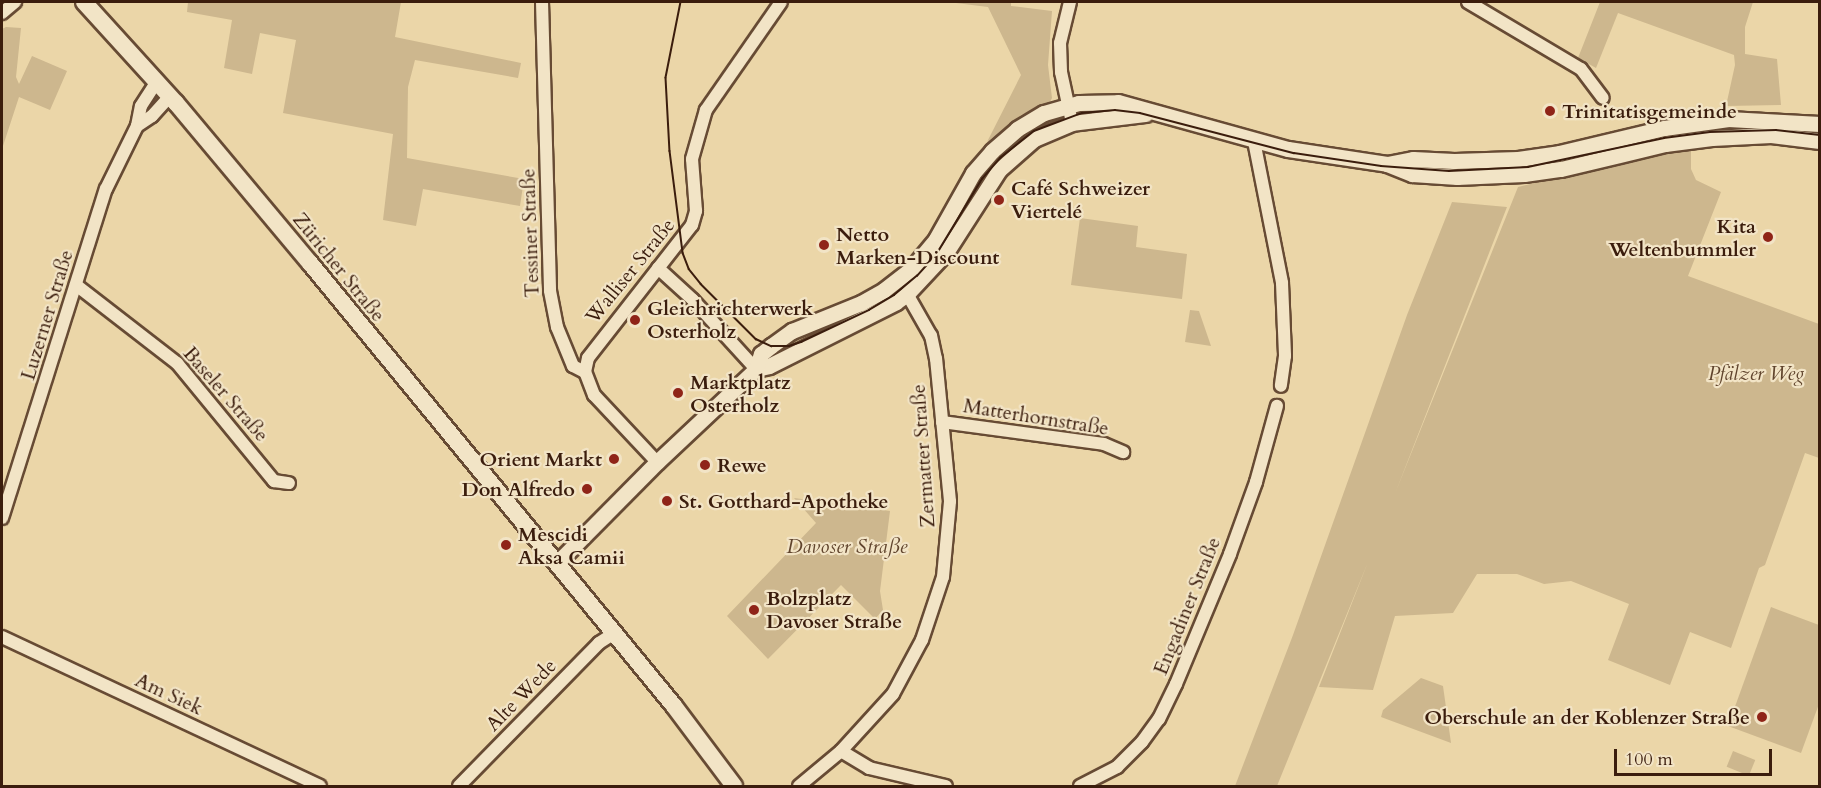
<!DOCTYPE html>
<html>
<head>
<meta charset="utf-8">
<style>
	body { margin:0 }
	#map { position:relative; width:1821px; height:788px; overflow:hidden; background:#ebd6a8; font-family:Cardo,serif }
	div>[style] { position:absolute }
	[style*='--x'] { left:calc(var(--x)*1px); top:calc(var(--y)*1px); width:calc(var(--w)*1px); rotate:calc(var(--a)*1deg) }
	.green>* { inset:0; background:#cdb78e; transform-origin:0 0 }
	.roads { filter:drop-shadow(2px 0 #674b34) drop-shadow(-2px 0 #674b34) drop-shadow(0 2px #674b34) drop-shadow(0 -2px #674b34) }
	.minor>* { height:12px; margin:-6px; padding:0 6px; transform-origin:6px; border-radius:6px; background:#f2e4c6 }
	.tertiary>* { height:15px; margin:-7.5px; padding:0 7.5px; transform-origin:7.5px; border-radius:7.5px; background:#f2e4c6 }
	.secondary>* { height:16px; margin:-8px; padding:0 8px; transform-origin:8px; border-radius:8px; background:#f2e4c6 }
	.tram>* { height:1.5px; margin:-0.75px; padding:0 0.75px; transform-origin:0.75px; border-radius:0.75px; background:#3b1d0d }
	.dots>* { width:16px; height:16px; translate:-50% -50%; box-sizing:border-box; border:3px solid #f2e4c6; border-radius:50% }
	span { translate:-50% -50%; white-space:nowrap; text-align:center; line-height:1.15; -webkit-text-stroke:4.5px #f2e4c6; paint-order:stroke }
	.poi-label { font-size:20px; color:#3b1d0d; font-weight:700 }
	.left { translate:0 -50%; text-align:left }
	.right { translate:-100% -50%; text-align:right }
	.street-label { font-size:20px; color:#3b1d0d }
	.park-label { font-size:20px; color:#60442d; font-style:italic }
	.frame { position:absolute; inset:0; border:3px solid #3b1d0d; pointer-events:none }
	.scale { position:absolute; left:1614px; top:749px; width:158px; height:27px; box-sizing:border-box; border:3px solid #3b1d0d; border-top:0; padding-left:8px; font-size:18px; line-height:21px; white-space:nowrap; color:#3b1d0d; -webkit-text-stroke:4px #f2e4c6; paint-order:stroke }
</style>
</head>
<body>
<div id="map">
	<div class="green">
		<div style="clip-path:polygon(188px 2px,401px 2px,395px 37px,521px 63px,518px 78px,415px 60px,408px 87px,407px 158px,524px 179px,520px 206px,423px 189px,416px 226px,383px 220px,393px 134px,283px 113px,296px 40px,260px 33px,252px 74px,224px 68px,232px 20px,187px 12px)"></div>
		<div style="clip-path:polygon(948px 2px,1011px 2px,1011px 6px,1052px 11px,1048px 65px,1052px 98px,1050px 102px,1021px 115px,987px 142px,1021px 75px,988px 7px)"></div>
		<div style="clip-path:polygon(1600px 2px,1753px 2px,1745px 27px,1745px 54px,1777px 59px,1781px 105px,1726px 106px,1735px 65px,1734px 55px,1618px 13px,1596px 68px,1578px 58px)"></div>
		<div style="clip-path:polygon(6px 27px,21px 28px,16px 77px,19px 84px,32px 56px,67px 71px,50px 110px,19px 97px,2px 149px,2px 29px)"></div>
		<div style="clip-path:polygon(1691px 150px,1691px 169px,1696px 180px,1721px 192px,1688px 276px,1819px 324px,1819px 458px,1805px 453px,1765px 565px,1759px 568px,1731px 648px,1690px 632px,1670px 685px,1608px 660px,1629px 604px,1571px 581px,1544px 584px,1517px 574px,1477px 574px,1453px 613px,1395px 616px,1373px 690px,1319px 687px,1368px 562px,1277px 786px,1235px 786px,1293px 635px,1407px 315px,1452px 202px,1507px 207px,1396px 491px,1518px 187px,1667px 152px)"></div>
		<div style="clip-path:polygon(1080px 218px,1138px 226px,1136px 247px,1187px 254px,1182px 299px,1071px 285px)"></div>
		<div style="clip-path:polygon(1190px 310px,1199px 311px,1211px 346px,1185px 342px)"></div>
		<div style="clip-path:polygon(794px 498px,890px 511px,880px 591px,883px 610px,875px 619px,841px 585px,768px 659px,727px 616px,816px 523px)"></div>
		<div style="clip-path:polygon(1771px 607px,1819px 625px,1819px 704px,1801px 753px,1728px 726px)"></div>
		<div style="clip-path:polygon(1421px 678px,1443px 686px,1451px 743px,1381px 717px,1383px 710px)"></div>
		<div style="left:1733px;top:751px;width:24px;height:17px;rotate:22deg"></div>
	</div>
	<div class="roads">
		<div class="minor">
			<div style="--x:542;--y:2;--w:289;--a:88.4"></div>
			<div style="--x:550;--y:291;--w:37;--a:79"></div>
			<div style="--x:557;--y:327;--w:42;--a:67.7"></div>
			<div style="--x:573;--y:366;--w:13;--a:27"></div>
			<div style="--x:1070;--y:2;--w:42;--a:103.7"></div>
			<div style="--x:1060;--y:43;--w:29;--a:88"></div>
			<div style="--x:1061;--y:72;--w:52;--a:77.8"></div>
			<div style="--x:1468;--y:2;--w:131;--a:30.7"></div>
			<div style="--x:1581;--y:69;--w:36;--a:53"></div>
			<div style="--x:2;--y:13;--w:17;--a:-40"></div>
			<div style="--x:137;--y:126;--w:18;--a:-34"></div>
			<div style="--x:152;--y:116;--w:27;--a:-48"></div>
			<div style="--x:1254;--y:141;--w:145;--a:78.8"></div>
			<div style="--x:1282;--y:283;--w:73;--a:87.6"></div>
			<div style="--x:1285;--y:356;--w:30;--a:98"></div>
			<div style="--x:658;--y:268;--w:47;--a:42.4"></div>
			<div style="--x:693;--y:300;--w:93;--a:47.6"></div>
			<div style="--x:76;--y:285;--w:128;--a:37.7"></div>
			<div style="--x:177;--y:363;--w:153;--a:50.6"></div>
			<div style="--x:274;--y:481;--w:15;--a:8"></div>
			<div style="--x:942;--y:422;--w:163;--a:7.7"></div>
			<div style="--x:1104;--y:444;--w:21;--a:23"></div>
			<div style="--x:657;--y:462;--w:92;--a:-133.2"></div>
			<div style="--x:594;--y:395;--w:25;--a:-111"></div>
			<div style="--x:585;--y:372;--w:14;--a:-78"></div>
			<div style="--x:588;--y:358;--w:169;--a:-52"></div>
			<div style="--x:692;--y:225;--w:15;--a:-74"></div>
			<div style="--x:696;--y:211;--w:52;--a:-94.4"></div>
			<div style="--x:692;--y:159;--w:51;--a:-74.1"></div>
			<div style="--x:706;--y:110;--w:131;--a:-55.2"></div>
			<div style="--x:2;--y:518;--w:345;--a:-72.5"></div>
			<div style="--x:106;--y:189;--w:70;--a:-63.8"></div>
			<div style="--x:137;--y:126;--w:20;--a:-79"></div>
			<div style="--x:141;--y:106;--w:30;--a:-57"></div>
			<div style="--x:2;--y:637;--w:351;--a:25.1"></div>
			<div style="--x:841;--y:751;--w:33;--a:31"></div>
			<div style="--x:869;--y:768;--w:79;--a:13.2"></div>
			<div style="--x:459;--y:786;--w:200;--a:-45.6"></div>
			<div style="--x:599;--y:643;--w:17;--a:-33"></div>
			<div style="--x:799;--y:786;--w:55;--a:-39.8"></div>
			<div style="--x:841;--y:751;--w:77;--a:-47.6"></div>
			<div style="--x:893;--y:694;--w:61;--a:-61.8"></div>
			<div style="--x:922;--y:640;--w:66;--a:-71.6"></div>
			<div style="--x:943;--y:577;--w:76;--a:-84.7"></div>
			<div style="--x:950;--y:501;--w:143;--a:-95.6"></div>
			<div style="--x:936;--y:359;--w:24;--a:-102"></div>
			<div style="--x:931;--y:336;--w:48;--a:-119.7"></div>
			<div style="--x:1080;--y:786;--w:42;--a:-27.2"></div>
			<div style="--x:1117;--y:767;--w:35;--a:-45"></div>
			<div style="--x:1142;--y:742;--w:29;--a:-54"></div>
			<div style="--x:1159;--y:719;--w:39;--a:-64"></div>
			<div style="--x:1176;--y:684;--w:141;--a:-67.4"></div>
			<div style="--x:1230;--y:554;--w:77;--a:-70.1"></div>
			<div style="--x:1256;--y:482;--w:79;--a:-74.6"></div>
		</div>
		<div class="tertiary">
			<div style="--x:1387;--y:164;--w:26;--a:-11"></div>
			<div style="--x:1413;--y:159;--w:41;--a:2.8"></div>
			<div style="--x:1454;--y:161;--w:64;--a:-1.8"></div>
			<div style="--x:1518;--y:159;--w:41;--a:-8.3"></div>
			<div style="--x:1559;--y:153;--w:108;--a:-13.4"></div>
			<div style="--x:1664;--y:128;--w:65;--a:-8"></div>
			<div style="--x:1728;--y:119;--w:92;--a:3.1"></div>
			<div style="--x:756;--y:369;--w:13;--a:-13"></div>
			<div style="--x:769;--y:366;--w:142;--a:-26.7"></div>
			<div style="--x:896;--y:302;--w:14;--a:-36"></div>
			<div style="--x:907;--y:294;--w:59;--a:-47.1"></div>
			<div style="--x:947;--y:251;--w:96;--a:-57.3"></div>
			<div style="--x:999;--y:170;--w:47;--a:-41.5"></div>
			<div style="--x:1034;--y:139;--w:41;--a:-22.8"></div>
			<div style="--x:1072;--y:123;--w:74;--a:-7"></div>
			<div style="--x:557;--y:563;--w:142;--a:-45.3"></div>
			<div style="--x:657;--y:462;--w:136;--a:-43.2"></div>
			<div style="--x:756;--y:369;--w:16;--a:-72"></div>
			<div style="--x:761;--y:354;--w:13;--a:-39"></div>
			<div style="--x:771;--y:346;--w:26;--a:-36"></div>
			<div style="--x:792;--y:331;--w:74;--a:-22.1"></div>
			<div style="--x:861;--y:303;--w:26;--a:-29"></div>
			<div style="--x:884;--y:290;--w:36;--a:-38"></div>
			<div style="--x:912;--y:268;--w:38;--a:-50"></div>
			<div style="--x:936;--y:239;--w:76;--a:-60.7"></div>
			<div style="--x:973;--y:173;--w:29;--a:-49"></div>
			<div style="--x:992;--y:151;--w:33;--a:-41"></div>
			<div style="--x:1017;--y:129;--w:31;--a:-31"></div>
			<div style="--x:1044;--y:113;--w:36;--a:-16"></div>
			<div style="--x:1079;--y:103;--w:39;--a:-1"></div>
			<div style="--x:1118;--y:102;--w:176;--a:15.5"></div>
			<div style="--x:1288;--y:149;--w:100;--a:8.6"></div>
			<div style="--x:1387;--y:164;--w:27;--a:22"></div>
			<div style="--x:1412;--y:174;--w:45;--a:3.8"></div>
			<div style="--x:1457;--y:177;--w:67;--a:-2.6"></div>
			<div style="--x:1524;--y:174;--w:37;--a:-8"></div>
			<div style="--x:1561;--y:169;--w:107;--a:-13.5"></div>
			<div style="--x:1665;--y:144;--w:47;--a:-7.3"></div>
			<div style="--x:1712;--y:138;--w:59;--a:-2.9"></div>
			<div style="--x:1771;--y:135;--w:49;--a:7"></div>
		</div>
		<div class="secondary">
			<div style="--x:84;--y:2;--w:137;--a:47.7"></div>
			<div style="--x:176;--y:103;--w:209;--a:50.1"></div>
			<div style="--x:310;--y:263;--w:573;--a:50.59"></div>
			<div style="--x:674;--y:706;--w:100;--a:53.1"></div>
		</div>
	</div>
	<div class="tram">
		<div style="--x:681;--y:2;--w:77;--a:101.2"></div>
		<div style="--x:666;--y:78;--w:73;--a:86.9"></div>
		<div style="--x:670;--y:151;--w:103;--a:82.7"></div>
		<div style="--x:683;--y:253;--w:17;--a:69"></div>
		<div style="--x:689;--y:269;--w:19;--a:51"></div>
		<div style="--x:701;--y:284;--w:78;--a:45"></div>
		<div style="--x:756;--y:339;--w:17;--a:25"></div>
		<div style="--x:771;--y:346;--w:18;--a:0"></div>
		<div style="--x:789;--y:346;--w:13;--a:-18"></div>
		<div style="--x:801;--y:342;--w:75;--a:-25.2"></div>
		<div style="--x:869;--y:310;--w:29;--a:-31"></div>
		<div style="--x:894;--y:295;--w:30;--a:-40"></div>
		<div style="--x:917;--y:276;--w:28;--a:-48"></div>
		<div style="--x:936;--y:255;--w:89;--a:-58.8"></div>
		<div style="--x:982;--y:179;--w:28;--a:-49"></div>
		<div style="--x:1000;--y:158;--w:43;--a:-38.5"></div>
		<div style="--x:1034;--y:131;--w:51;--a:-20.6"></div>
		<div style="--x:1082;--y:113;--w:33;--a:-5"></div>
		<div style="--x:1115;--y:110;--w:25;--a:7"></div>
		<div style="--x:1140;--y:113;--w:159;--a:14.6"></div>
		<div style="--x:1294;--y:153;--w:88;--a:8.5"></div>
		<div style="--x:1381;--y:166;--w:68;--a:4.2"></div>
		<div style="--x:1449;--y:171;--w:79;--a:-2.9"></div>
		<div style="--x:1528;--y:167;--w:139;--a:-12"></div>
		<div style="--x:1664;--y:138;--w:46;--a:-7.4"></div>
		<div style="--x:1710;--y:132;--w:66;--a:-1.7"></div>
		<div style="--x:1776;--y:130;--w:44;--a:6.5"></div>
	</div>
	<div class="dots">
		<div style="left:1550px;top:111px;background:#8f2418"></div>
		<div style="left:999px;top:200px;background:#8f2418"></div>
		<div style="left:1768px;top:237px;background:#8f2418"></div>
		<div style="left:824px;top:245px;background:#8f2418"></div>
		<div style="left:635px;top:320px;background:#8f2418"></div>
		<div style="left:678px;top:393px;background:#8f2418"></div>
		<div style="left:614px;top:459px;background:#8f2418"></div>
		<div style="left:705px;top:465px;background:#8f2418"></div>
		<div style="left:587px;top:489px;background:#8f2418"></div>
		<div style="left:667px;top:501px;background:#8f2418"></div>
		<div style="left:506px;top:545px;background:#8f2418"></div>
		<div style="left:754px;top:610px;background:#8f2418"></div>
		<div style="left:1762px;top:717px;background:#8f2418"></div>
	</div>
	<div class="poi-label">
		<span class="left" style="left:1562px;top:111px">Trinitatisgemeinde</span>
		<span class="left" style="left:1011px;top:200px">Café Schweizer<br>Viertelé</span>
		<span class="right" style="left:1756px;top:238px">Kita<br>Weltenbummler</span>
		<span class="left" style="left:836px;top:246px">Netto<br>Marken-Discount</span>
		<span class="left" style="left:647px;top:320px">Gleichrichterwerk<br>Osterholz</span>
		<span class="left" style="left:690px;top:394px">Marktplatz<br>Osterholz</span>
		<span class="right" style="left:602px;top:459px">Orient Markt</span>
		<span class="left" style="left:717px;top:465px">Rewe</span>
		<span class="right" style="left:575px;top:489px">Don Alfredo</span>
		<span class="left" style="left:679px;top:501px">St. Gotthard-Apotheke</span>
		<span class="left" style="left:518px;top:546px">Mescidi<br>Aksa Camii</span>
		<span class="left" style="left:766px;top:610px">Bolzplatz<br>Davoser Straße</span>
		<span class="right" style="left:1750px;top:717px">Oberschule an der Koblenzer Straße</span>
	</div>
	<div class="street-label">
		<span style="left:530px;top:233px;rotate:-92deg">Tessiner Straße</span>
		<span style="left:339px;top:267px;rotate:51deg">Züricher Straße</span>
		<span style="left:630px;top:271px;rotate:-51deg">Walliser Straße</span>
		<span style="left:47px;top:315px;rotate:-73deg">Luzerner Straße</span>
		<span style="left:226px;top:394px;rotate:49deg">Baseler Straße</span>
		<span style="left:1036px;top:417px;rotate:9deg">Matterhornstraße</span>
		<span style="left:923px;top:456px;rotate:-94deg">Zermatter Straße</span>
		<span style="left:1187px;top:606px;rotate:-68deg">Engadiner Straße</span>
		<span style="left:169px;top:694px;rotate:25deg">Am Siek</span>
		<span style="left:521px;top:695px;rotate:-46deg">Alte Wede</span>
	</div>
	<div class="park-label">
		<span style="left:1756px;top:373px">Pfälzer Weg</span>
		<span style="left:847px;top:546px">Davoser Straße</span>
	</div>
	<div class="frame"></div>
	<div class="scale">100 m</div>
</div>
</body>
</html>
